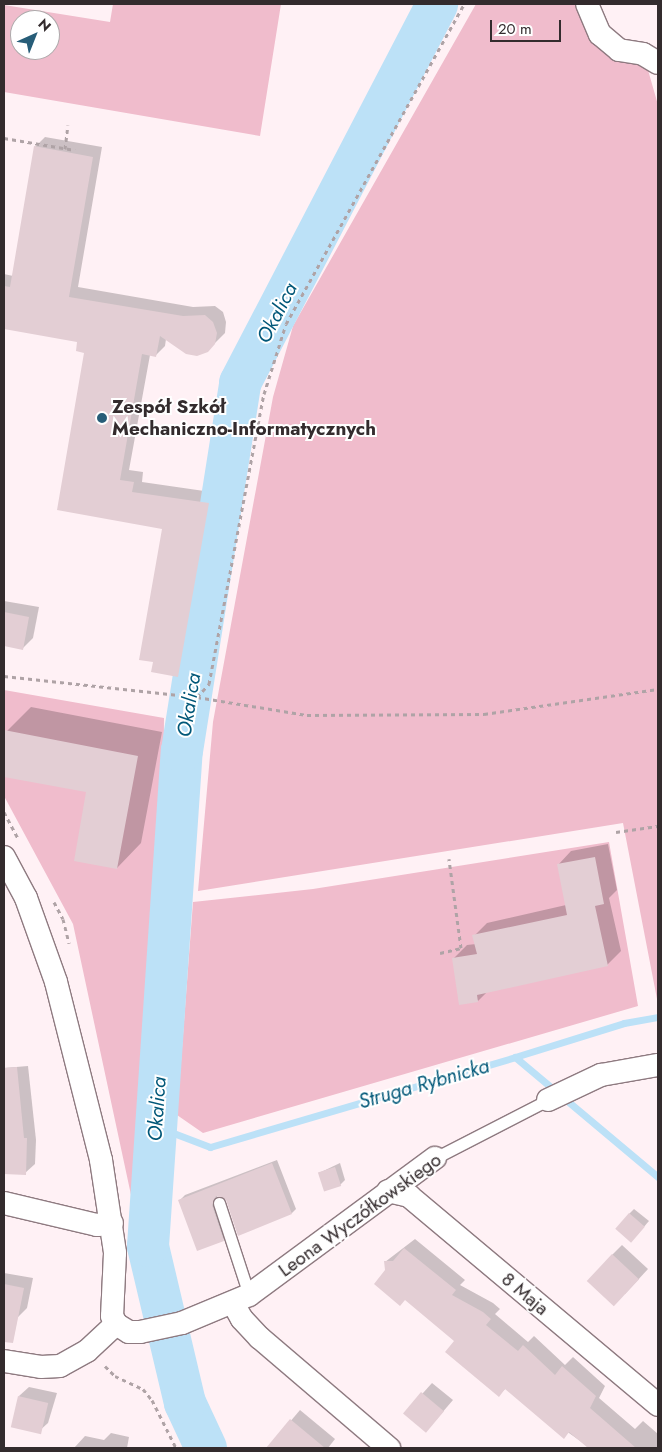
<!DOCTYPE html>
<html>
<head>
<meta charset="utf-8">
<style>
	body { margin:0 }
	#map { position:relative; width:662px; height:1452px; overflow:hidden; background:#fff1f5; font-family:Jost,sans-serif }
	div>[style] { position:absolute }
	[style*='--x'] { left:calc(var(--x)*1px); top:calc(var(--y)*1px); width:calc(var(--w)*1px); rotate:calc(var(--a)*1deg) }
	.green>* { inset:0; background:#f0bccc }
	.shadow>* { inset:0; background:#0003 }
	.stream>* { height:7px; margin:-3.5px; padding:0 3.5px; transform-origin:3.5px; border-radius:3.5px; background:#bce1f7 }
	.river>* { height:42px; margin:-21px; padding:0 21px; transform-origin:21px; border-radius:21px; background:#bce1f7 }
	.building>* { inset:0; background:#e3ced4; transform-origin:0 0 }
	.path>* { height:3px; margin-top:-1.5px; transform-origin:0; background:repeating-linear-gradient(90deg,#afa3a6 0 4px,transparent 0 8px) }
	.roads { filter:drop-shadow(1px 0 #8e7a80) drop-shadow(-1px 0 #8e7a80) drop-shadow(0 1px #8e7a80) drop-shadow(0 -1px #8e7a80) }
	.lane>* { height:11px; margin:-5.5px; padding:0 5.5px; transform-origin:5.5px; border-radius:5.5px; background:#fff }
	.street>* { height:22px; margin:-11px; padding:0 11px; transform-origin:11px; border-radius:11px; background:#fff }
	.dots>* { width:14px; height:14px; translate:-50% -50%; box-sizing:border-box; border:2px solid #fff; border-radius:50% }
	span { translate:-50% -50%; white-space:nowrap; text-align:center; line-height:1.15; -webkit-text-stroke:4px #fff; paint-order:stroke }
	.poi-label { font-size:19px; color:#332b2d; font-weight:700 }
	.left { translate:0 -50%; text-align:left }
	.street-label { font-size:19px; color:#332b2d }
	.water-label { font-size:20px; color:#005778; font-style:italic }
	.frame { position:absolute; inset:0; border:5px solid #332b2d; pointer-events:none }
	.north { position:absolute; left:10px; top:10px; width:50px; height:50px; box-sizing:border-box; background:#fff; border:1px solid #adaaab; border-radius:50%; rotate:44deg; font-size:14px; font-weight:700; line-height:20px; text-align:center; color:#332b2d }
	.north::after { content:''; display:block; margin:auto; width:18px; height:22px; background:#275d78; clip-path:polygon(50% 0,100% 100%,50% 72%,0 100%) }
	.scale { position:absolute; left:490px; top:20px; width:71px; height:22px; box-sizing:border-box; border:2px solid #332b2d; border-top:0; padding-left:6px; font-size:15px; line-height:18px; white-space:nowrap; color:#332b2d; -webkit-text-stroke:4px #fff; paint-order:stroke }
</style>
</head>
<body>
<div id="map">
	<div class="green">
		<div style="clip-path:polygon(evenodd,113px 4px,281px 4px,260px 136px,4px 92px,4px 5px,110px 22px,113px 4px,20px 20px,50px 20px,50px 50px,20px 50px,20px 20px)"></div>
		<div style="clip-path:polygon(476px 4px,579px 4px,646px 63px,658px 105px,657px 999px,623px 823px,198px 891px,213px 722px,273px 397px,293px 326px)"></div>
		<div style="clip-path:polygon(4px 690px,164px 718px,163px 831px,139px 1215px,134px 1209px,73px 924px,4px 796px)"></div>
		<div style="clip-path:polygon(609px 842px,638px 1006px,203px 1133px,177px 1115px,193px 902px,313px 889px)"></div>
	</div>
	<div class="shadow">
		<div style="clip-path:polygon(45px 137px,102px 147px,78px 287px,193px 307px,215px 306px,223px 312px,226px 322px,225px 333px,207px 351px,166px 339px,165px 346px,155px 356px,150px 355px,129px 470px,143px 472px,142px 482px,218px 493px,188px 666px,178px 676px,164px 528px,58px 509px,86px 352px,79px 341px,4px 328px,4px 274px,13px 276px,35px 147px)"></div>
		<div style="clip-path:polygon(4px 601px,39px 607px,33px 638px,23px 648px,4px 645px)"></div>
		<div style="clip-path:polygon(31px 707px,162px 732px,141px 843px,117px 868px,88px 791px,4px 776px,7px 731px)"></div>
		<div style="clip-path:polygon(608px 844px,617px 890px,609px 898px,621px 951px,607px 965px,487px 992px,478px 1001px,453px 959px,467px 945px,476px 944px,474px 936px,487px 923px,566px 905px,558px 865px,571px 851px)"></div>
		<div style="clip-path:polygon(28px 1066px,36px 1140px,35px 1164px,25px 1173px,4px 1171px,4px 1068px)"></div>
		<div style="clip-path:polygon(277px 1160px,296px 1209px,292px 1213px,218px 1195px,216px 1199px,228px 1235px,223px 1240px,180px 1200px,185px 1195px)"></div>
		<div style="clip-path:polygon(340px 1163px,345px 1180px,340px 1185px,319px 1173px)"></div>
		<div style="clip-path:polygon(634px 1209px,649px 1221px,636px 1236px,629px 1214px)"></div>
		<div style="clip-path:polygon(415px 1239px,465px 1280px,460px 1285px,493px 1303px,500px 1309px,495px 1314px,528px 1342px,534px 1336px,565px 1365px,573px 1357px,605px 1386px,599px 1398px,635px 1429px,643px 1421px,658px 1434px,658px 1448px,590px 1448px,506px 1388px,499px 1395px,456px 1341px,386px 1270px,385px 1262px)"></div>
		<div style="clip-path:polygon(622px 1245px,648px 1269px,625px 1294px,612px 1255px)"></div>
		<div style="clip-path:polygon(4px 1273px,33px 1278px,27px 1308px,17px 1318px,9px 1317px,4px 1322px)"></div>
		<div style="clip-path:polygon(432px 1383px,453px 1400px,435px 1421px,405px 1413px)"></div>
		<div style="clip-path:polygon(29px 1387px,57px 1393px,48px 1423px,38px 1432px,19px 1396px)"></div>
		<div style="clip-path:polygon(300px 1410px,335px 1439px,328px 1448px,277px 1448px,272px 1443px)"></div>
		<div style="clip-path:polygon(111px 1433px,129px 1437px,127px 1448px,74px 1448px,85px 1436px,104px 1440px)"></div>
	</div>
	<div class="stream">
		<div style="--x:515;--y:1057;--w:114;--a:-17.3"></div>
		<div style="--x:624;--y:1023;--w:35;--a:-10"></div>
		<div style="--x:155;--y:1126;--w:59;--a:20.9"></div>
		<div style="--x:210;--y:1147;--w:318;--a:-16.4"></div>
		<div style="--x:515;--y:1057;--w:187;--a:40"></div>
	</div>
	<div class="river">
		<div style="--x:206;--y:1448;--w:50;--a:-115"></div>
		<div style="--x:185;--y:1403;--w:161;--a:-103.3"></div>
		<div style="--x:148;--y:1246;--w:496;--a:-86.1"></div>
		<div style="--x:182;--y:751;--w:373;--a:-81"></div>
		<div style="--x:240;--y:383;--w:427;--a:-62.5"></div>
	</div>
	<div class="building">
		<div style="clip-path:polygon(34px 146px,93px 157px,69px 297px,183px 316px,205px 315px,213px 322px,217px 333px,215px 344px,208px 352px,197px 356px,186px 354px,160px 336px,156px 357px,142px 354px,120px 480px,134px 482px,132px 492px,209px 503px,178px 677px,151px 672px,153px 662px,139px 660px,162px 529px,57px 510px,84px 353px,76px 351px,77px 342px,4px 329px,4px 286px,10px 287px)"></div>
		<div style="clip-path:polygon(4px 612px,29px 617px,23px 650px,4px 646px)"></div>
		<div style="clip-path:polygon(4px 730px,138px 756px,117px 869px,74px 861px,86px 792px,4px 777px)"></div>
		<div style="clip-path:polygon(595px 857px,604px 904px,595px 906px,608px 966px,477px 995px,478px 1002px,459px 1005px,452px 958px,477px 954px,472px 935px,567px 915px,557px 864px)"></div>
		<div style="clip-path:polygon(17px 1067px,24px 1138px,27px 1138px,26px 1175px,4px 1174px,4px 1068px)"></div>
		<div style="clip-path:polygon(272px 1163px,292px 1214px,238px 1236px,226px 1200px,216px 1196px,212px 1205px,224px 1241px,197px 1251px,178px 1200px)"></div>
		<div style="left:335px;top:1167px;width:20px;height:18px;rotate:72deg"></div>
		<div style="left:629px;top:1213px;width:21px;height:21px;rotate:41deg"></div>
		<div style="clip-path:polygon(404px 1248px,456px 1290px,452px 1295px,483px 1312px,491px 1319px,486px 1325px,518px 1351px,523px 1345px,555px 1375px,562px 1366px,596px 1396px,590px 1408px,636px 1448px,588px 1448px,569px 1432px,564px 1439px,505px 1389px,499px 1397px,445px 1352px,454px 1341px,405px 1300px,400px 1306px,374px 1284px,385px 1270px,384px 1261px,393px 1261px)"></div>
		<div style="left:612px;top:1254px;width:37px;height:37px;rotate:43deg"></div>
		<div style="clip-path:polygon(4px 1284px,24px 1288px,13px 1343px,4px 1342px)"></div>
		<div style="left:421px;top:1392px;width:30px;height:28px;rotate:40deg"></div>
		<div style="left:18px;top:1396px;width:31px;height:32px;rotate:13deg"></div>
		<div style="clip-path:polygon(290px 1419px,325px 1448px,266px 1448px)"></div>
	</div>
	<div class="path">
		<div style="--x:4;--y:138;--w:72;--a:9.6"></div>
		<div style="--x:65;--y:149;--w:24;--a:-83"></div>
		<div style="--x:4;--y:676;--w:194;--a:6.2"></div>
		<div style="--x:197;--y:697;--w:111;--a:9.3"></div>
		<div style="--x:307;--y:715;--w:177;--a:-0.3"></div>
		<div style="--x:484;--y:714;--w:176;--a:-8.2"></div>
		<div style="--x:197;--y:697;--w:18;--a:-47"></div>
		<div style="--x:209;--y:684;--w:295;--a:-79.3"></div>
		<div style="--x:264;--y:394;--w:73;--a:-72.6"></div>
		<div style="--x:286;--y:324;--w:366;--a:-60.9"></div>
		<div style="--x:4;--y:812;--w:30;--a:62"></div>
		<div style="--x:616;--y:832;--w:42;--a:-8.1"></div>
		<div style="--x:54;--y:902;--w:19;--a:62"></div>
		<div style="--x:63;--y:919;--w:25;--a:76"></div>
		<div style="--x:440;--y:953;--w:22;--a:-13"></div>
		<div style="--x:461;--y:948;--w:90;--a:-97.7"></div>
		<div style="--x:105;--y:1366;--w:14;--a:45"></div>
		<div style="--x:115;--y:1376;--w:31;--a:25"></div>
		<div style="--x:143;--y:1389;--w:14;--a:51"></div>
		<div style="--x:152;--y:1400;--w:54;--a:63.4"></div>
	</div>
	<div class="roads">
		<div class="lane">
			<div style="--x:435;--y:1158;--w:127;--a:-27.2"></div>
			<div style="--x:219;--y:1203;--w:97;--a:71.9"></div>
		</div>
		<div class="street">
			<div style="--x:587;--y:4;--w:33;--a:67"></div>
			<div style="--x:600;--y:34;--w:25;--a:40"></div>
			<div style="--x:619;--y:50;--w:24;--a:9"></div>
			<div style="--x:643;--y:54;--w:17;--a:31"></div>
			<div style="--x:4;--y:857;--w:47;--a:61.8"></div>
			<div style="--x:26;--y:898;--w:89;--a:70.3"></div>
			<div style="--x:56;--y:982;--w:184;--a:75.8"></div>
			<div style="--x:101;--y:1160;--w:94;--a:81.4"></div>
			<div style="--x:115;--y:1253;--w:63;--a:92.7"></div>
			<div style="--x:112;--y:1316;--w:9;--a:63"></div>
			<div style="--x:548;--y:1100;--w:59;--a:-25.3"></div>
			<div style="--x:601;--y:1075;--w:58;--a:-10"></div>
			<div style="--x:388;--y:1191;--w:22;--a:13"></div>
			<div style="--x:409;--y:1196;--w:325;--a:40"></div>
			<div style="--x:4;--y:1203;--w:96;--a:13.3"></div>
			<div style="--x:97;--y:1225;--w:15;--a:-8"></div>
			<div style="--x:233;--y:1303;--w:18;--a:61"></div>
			<div style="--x:242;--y:1319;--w:26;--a:47"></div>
			<div style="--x:260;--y:1338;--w:170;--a:40.5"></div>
			<div style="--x:116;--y:1324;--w:15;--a:32"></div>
			<div style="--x:129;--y:1332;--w:11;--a:0"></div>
			<div style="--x:140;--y:1332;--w:43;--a:-12.1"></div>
			<div style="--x:182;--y:1323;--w:73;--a:-22.7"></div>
			<div style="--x:249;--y:1295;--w:231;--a:-36.4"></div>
			<div style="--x:4;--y:1361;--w:37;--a:9"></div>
			<div style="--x:41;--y:1367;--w:19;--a:-3"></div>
			<div style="--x:60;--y:1366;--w:31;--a:-29"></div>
			<div style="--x:87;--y:1351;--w:40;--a:-43"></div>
		</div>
	</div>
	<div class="dots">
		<div style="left:102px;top:418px;background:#275d78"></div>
	</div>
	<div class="poi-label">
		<span class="left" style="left:112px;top:418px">Zespół Szkół<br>Mechaniczno-Informatycznych</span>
	</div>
	<div class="street-label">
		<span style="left:360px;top:1215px;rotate:-36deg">Leona Wyczółkowskiego</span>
		<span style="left:525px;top:1294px;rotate:40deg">8 Maja</span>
	</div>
	<div class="water-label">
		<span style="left:277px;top:313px;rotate:-63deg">Okalica</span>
		<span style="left:189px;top:705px;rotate:-81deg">Okalica</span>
		<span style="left:424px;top:1084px;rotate:-16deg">Struga Rybnicka</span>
		<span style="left:157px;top:1109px;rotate:-86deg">Okalica</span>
	</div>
	<div class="frame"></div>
	<div class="north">N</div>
	<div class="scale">20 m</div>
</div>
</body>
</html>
